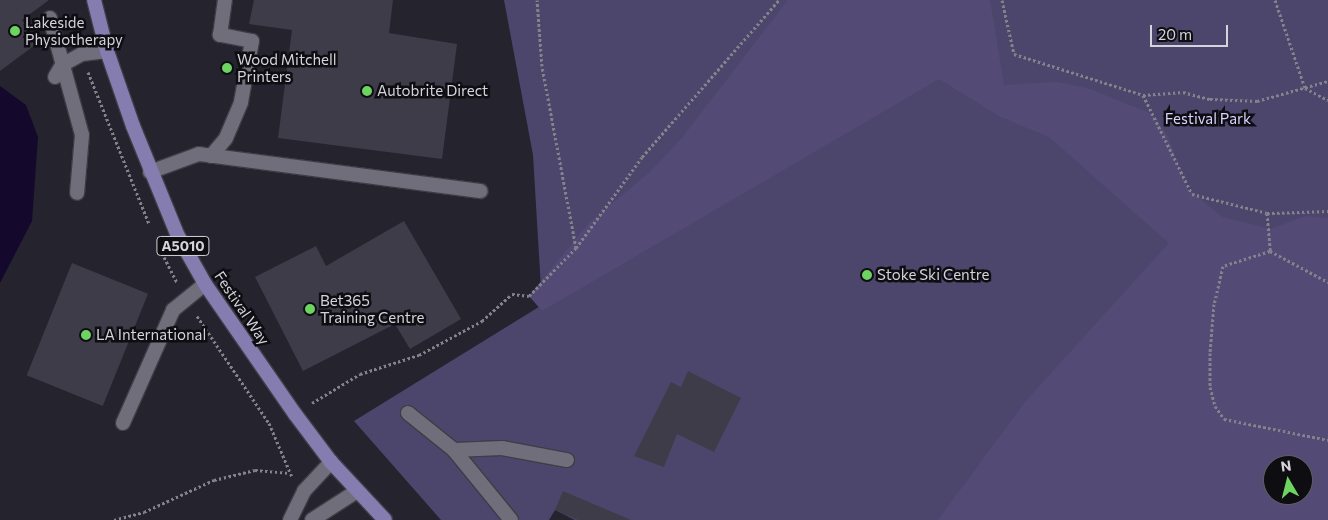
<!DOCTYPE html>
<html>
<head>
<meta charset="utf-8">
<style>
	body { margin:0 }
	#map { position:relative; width:1328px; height:520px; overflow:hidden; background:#25232e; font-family:Commissioner,sans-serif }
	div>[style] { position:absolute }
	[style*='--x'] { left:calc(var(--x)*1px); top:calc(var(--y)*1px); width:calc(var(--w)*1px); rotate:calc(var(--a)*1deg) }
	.green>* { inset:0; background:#4d466c }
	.forest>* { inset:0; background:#534b76 }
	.water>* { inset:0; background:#14092d }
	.building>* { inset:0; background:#3e3c48; transform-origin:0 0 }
	.path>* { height:3px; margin-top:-1.5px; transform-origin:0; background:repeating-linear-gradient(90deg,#84828b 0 2.5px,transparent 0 5px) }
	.roads { filter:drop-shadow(1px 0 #3e3d45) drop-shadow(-1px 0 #3e3d45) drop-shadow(0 1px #3e3d45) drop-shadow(0 -1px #3e3d45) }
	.service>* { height:14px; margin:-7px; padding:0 7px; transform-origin:7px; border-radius:7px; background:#6f6e7a }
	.tertiary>* { height:14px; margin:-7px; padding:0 7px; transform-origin:7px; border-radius:7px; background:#6f6e7a }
	.primary>* { height:14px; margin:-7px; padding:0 7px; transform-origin:7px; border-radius:7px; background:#857cb0 }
	.dots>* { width:14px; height:14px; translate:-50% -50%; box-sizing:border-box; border:2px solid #0e0d12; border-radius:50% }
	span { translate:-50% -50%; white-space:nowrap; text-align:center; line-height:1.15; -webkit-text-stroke:5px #0e0d12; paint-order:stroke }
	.shield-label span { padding:1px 4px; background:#0e0d12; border:1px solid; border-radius:4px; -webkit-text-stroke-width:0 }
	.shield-label { font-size:14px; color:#d5d4db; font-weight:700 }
	.poi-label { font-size:15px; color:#d5d4db }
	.left { translate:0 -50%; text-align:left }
	.park-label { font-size:15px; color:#d9d3fe }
	.street-label { font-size:15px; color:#d5d4db }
	.north { position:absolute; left:1263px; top:455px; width:50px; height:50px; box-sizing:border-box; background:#0e0d12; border:1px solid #5e5d62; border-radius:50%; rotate:352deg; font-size:14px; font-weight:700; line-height:20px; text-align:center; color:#d5d4db }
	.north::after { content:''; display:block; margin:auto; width:18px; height:22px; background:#6dd361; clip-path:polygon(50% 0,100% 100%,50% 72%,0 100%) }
	.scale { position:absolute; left:1150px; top:25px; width:78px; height:22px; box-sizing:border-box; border:2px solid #d5d4db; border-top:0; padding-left:6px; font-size:15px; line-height:18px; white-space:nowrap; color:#d5d4db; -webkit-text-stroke:4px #0e0d12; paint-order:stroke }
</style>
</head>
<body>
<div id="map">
	<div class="green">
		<div style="clip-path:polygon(evenodd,504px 0,1328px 0,1328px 520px,575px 520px,555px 510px,549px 520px,441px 520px,354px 421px,542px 305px,533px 155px,504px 0,1273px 465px,1303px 465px,1303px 495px,1273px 495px,1273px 465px)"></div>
	</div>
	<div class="forest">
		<div style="clip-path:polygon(evenodd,788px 0,990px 0,1004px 85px,1058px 82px,1090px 89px,1152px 114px,1168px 136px,1187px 188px,1222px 217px,1271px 229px,1305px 216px,1328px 218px,1328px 520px,938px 520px,1026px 401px,1169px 243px,1049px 137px,1001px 117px,939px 79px,542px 311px,529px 296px,590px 222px,650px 172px,682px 138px,788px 0,1273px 465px,1303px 465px,1303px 495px,1273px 495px,1273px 465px)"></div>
	</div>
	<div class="water">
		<div style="clip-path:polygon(0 86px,26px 105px,38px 137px,32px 221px,0 283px)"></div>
	</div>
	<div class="building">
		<div style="clip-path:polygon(0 0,49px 0,22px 20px,39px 42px,0 71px)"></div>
		<div style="clip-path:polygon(254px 0,393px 0,389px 33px,457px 44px,442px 159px,278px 138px,292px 30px,249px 24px)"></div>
		<div style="clip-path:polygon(404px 221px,461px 319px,410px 349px,395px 324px,303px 371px,255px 277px,316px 246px,326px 266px)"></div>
		<div style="left:72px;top:263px;width:82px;height:121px;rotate:22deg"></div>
		<div style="clip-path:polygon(688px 371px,741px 398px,714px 452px,677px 434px,664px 467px,634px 456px,671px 382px,681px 387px)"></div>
		<div style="clip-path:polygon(563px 491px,631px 520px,578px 520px,555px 510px)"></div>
	</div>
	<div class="path">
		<div style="--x:1002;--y:0;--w:55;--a:77.5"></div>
		<div style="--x:1014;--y:54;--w:135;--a:17.6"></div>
		<div style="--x:1143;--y:95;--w:110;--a:63.7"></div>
		<div style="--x:1192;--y:194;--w:77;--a:14.2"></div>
		<div style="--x:1267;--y:213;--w:61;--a:-1.9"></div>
		<div style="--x:1275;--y:0;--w:93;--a:71.2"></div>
		<div style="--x:1305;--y:88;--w:26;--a:28"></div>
		<div style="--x:88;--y:72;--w:164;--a:68.1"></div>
		<div style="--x:1143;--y:95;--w:40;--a:-4.3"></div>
		<div style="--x:1183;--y:92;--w:28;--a:15"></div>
		<div style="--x:1210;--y:99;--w:47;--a:2.4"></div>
		<div style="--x:1257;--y:101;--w:74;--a:-15.7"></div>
		<div style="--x:1267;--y:213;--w:38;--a:85"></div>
		<div style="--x:1270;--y:251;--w:49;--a:162.3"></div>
		<div style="--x:1223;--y:266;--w:39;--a:103"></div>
		<div style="--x:1214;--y:304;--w:49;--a:94.7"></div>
		<div style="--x:1210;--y:353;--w:34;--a:90"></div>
		<div style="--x:1210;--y:387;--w:20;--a:75"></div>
		<div style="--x:1215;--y:406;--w:16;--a:55"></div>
		<div style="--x:1224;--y:419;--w:106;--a:11.4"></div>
		<div style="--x:576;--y:248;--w:112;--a:-54"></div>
		<div style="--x:642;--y:157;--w:208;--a:-48.9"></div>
		<div style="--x:1270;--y:251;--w:66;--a:28.1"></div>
		<div style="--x:164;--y:257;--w:29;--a:63"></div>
		<div style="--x:197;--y:316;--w:129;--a:56.1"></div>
		<div style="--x:269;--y:423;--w:59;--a:66.9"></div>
		<div style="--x:312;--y:403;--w:56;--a:-31.1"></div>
		<div style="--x:360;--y:374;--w:62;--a:-17.9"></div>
		<div style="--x:419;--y:355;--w:72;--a:-28.4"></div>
		<div style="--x:482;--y:321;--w:40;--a:-42"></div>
		<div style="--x:512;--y:294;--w:17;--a:7"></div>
		<div style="--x:529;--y:296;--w:67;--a:-45.6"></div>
		<div style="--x:576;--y:248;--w:185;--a:-100.6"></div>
		<div style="--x:542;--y:66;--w:66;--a:-94.3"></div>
		<div style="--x:114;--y:520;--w:31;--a:-15"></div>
		<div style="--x:144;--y:512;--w:77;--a:-24.6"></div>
		<div style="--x:214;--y:480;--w:42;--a:-13.7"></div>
		<div style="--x:255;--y:470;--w:33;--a:5"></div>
	</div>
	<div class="roads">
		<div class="service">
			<div style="--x:50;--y:18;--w:121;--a:74.7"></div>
			<div style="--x:82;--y:135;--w:58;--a:94.9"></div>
			<div style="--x:55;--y:77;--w:14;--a:-60"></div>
			<div style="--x:62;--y:65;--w:23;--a:-29"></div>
			<div style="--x:82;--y:54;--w:25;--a:-7"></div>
			<div style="--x:211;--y:156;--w:23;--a:-50"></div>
			<div style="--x:226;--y:138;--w:39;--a:-67"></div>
			<div style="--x:241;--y:102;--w:62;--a:-79.8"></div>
			<div style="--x:252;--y:41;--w:33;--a:-169"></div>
			<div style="--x:220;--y:35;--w:35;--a:-82"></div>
			<div style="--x:150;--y:172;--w:52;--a:-20.2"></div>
			<div style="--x:199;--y:154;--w:284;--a:7.5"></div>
			<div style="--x:408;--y:413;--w:59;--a:38.8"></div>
			<div style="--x:123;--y:423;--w:124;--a:-66.1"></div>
			<div style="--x:173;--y:310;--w:41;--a:-39.1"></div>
			<div style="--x:511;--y:520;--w:90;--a:-129.2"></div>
			<div style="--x:454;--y:450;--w:48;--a:-2.4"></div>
			<div style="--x:502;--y:448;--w:66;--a:10.5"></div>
		</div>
		<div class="tertiary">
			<div style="--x:290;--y:520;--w:32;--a:-64"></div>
			<div style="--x:304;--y:491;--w:40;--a:-47"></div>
			<div style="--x:312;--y:520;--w:54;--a:-32.8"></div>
		</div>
		<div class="primary">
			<div style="--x:94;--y:0;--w:53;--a:75.7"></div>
			<div style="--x:107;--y:51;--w:79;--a:70.9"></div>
			<div style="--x:133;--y:126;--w:119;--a:67.8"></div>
			<div style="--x:178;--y:236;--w:55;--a:60.6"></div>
			<div style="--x:205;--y:284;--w:158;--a:55.3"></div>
			<div style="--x:295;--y:414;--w:60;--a:53.1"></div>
			<div style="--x:331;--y:462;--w:79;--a:47"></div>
		</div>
	</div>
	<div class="dots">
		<div style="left:15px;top:31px;background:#6dd361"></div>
		<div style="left:227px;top:68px;background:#6dd361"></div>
		<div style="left:367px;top:91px;background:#6dd361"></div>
		<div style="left:867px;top:275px;background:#6dd361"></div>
		<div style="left:310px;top:309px;background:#6dd361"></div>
		<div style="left:86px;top:335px;background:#6dd361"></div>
	</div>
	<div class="shield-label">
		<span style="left:183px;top:246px">A5010</span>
	</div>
	<div class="poi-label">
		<span class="left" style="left:25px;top:31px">Lakeside<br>Physiotherapy</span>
		<span class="left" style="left:237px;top:68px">Wood Mitchell<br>Printers</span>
		<span class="left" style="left:377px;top:91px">Autobrite Direct</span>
		<span class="left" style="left:877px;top:275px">Stoke Ski Centre</span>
		<span class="left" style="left:320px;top:309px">Bet365<br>Training Centre</span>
		<span class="left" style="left:96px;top:335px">LA International</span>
	</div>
	<div class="park-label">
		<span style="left:1208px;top:119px">Festival Park</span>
	</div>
	<div class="street-label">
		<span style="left:242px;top:308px;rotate:56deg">Festival Way</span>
	</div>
	<div class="north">N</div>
	<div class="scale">20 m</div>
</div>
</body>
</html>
